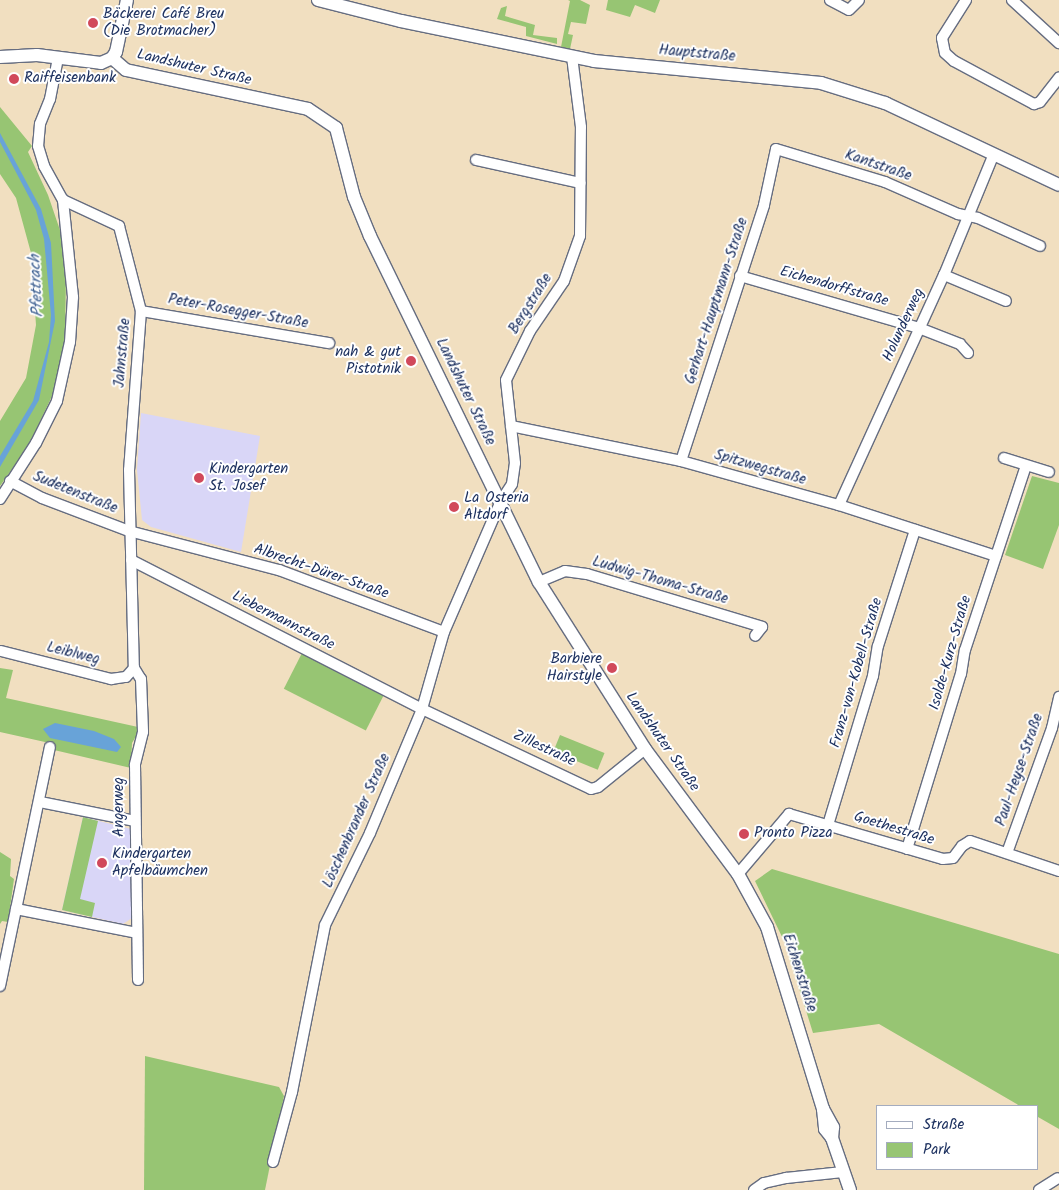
<!DOCTYPE html>
<html>
<head>
<meta charset="utf-8">
<style>
	body { margin:0 }
	#map { position:relative; width:1059px; height:1190px; overflow:hidden; background:#f1dfc0; font-family:Kalam,sans-serif }
	div>[style] { position:absolute }
	[style*='--x'] { left:calc(var(--x)*1px); top:calc(var(--y)*1px); width:calc(var(--w)*1px); rotate:calc(var(--a)*1deg) }
	.built>* { inset:0; background:#d9d6f7 }
	.green>* { inset:0; background:#97c573; transform-origin:0 0 }
	.water>* { inset:0; background:#68a3d8 }
	.roads { filter:drop-shadow(1px 0 #666d80) drop-shadow(-1px 0 #666d80) drop-shadow(0 1px #666d80) drop-shadow(0 -1px #666d80) }
	.minor>* { height:10px; margin:-5px; padding:0 5px; transform-origin:5px; border-radius:5px; background:#fff }
	.tertiary>* { height:12px; margin:-6px; padding:0 6px; transform-origin:6px; border-radius:6px; background:#fff }
	.dots>* { width:14px; height:14px; translate:-50% -50%; box-sizing:border-box; border:2px solid #fff; border-radius:50% }
	span { translate:-50% -50%; white-space:nowrap; text-align:center; line-height:1.15; -webkit-text-stroke:4px #fff; paint-order:stroke }
	.poi-label { font-size:15px; color:#1b2f5e }
	.left { translate:0 -50%; text-align:left }
	.right { translate:-100% -50%; text-align:right }
	.street-label { font-size:15px; color:#1b2f5e }
	.water-label { font-size:16px; color:#3a5d8f; font-style:italic }
	.legend { position:absolute; left:876px; top:1105px; width:162px; height:65px; box-sizing:border-box; background:#fff; border:1px solid #a4acbf; margin:0; padding:6px 9px; list-style:none; font-size:15px; color:#1b2f5e }
	.legend li { display:flex; align-items:center; gap:10px; height:25px }
	.legend b { width:25px; border:1px solid #a4acbf }
</style>
</head>
<body>
<div id="map">
	<div class="built">
		<div style="clip-path:polygon(141px 413px,260px 436px,241px 552px,151px 527px,142px 520px,137px 470px)"></div>
		<div style="clip-path:polygon(83px 817px,131px 829px,132px 918px,123px 924px,62px 910px)"></div>
	</div>
	<div class="green">
		<div style="clip-path:polygon(568px 0,580px 0,590px 5px,586px 24px,571px 22px,568px 34px,573px 35px,570px 49px,561px 47px,570px 1px)"></div>
		<div style="clip-path:polygon(608px 0,660px 0,655px 13px,635px 5px,630px 17px,606px 10px)"></div>
		<div style="clip-path:polygon(507px 6px,505px 16px,535px 25px,533px 35px,557px 38px,557px 44px,526px 36px,526px 27px,497px 19px,501px 8px)"></div>
		<div style="clip-path:polygon(0 107px,32px 146px,28px 152px,48px 195px,62px 236px,66px 277px,65px 339px,53px 394px,29px 445px,0 486px,0 421px,26px 378px,36px 325px,31px 253px,16px 198px,0 174px)"></div>
		<div style="clip-path:polygon(1032px 476px,1059px 483px,1059px 525px,1043px 569px,1005px 555px)"></div>
		<div style="left:302px;top:653px;width:92px;height:40px;rotate:27deg"></div>
		<div style="clip-path:polygon(0 668px,13px 670px,6px 698px,138px 727px,138px 733px,132px 743px,131px 768px,54px 750px,54px 744px,0 732px)"></div>
		<div style="left:560px;top:735px;width:48px;height:18px;rotate:22deg"></div>
		<div style="clip-path:polygon(83px 817px,98px 821px,80px 899px,95px 903px,92px 917px,62px 910px)"></div>
		<div style="clip-path:polygon(0 852px,11px 859px,10px 876px,14px 879px,8px 922px,2px 921px,0 924px)"></div>
		<div style="clip-path:polygon(772px 869px,1059px 954px,1059px 1129px,1038px 1117px,1038px 1106px,1020px 1106px,879px 1024px,813px 1033px,785px 943px,755px 881px)"></div>
		<div style="clip-path:polygon(145px 1056px,279px 1087px,284px 1096px,265px 1190px,144px 1190px)"></div>
	</div>
	<div class="water">
		<div style="clip-path:polygon(0 133px,41px 209px,51px 243px,55px 321px,39px 400px,0 467px,0 456px,33px 401px,49px 342px,51px 315px,44px 239px,36px 210px,0 142px)"></div>
		<div style="clip-path:polygon(55px 723px,94px 731px,114px 739px,121px 747px,117px 752px,50px 738px,43px 729px)"></div>
	</div>
	<div class="roads">
		<div class="minor">
			<div style="--x:830;--y:0;--w:21;--a:28"></div>
			<div style="--x:849;--y:10;--w:14;--a:-45"></div>
			<div style="--x:966;--y:0;--w:45;--a:122.3"></div>
			<div style="--x:942;--y:38;--w:15;--a:79"></div>
			<div style="--x:945;--y:53;--w:12;--a:42"></div>
			<div style="--x:954;--y:61;--w:91;--a:28.3"></div>
			<div style="--x:1034;--y:104;--w:6;--a:-18"></div>
			<div style="--x:1040;--y:102;--w:31;--a:-52"></div>
			<div style="--x:1012;--y:0;--w:64;--a:42.5"></div>
			<div style="--x:58;--y:58;--w:42;--a:101"></div>
			<div style="--x:50;--y:99;--w:27;--a:112"></div>
			<div style="--x:40;--y:124;--w:22;--a:95"></div>
			<div style="--x:38;--y:146;--w:21;--a:73"></div>
			<div style="--x:44;--y:166;--w:39;--a:61"></div>
			<div style="--x:63;--y:200;--w:62;--a:24.9"></div>
			<div style="--x:119;--y:226;--w:88;--a:75.5"></div>
			<div style="--x:141;--y:311;--w:159;--a:94.3"></div>
			<div style="--x:129;--y:470;--w:198;--a:88.6"></div>
			<div style="--x:476;--y:160;--w:107;--a:12.4"></div>
			<div style="--x:944;--y:275;--w:67;--a:22.8"></div>
			<div style="--x:740;--y:276;--w:186;--a:16.2"></div>
			<div style="--x:919;--y:328;--w:44;--a:21.3"></div>
			<div style="--x:960;--y:344;--w:12;--a:48"></div>
			<div style="--x:141;--y:311;--w:191;--a:9.7"></div>
			<div style="--x:511;--y:426;--w:174;--a:11.6"></div>
			<div style="--x:681;--y:461;--w:164;--a:15.6"></div>
			<div style="--x:839;--y:505;--w:165;--a:18"></div>
			<div style="--x:1004;--y:458;--w:47;--a:17.3"></div>
			<div style="--x:681;--y:461;--w:269;--a:-72"></div>
			<div style="--x:764;--y:205;--w:57;--a:-77.9"></div>
			<div style="--x:776;--y:149;--w:114;--a:16.8"></div>
			<div style="--x:885;--y:182;--w:80;--a:23.7"></div>
			<div style="--x:958;--y:214;--w:20;--a:11"></div>
			<div style="--x:978;--y:218;--w:68;--a:24.3"></div>
			<div style="--x:10;--y:481;--w:36;--a:28"></div>
			<div style="--x:42;--y:498;--w:93;--a:20.8"></div>
			<div style="--x:129;--y:531;--w:155;--a:14.6"></div>
			<div style="--x:279;--y:570;--w:176;--a:20.6"></div>
			<div style="--x:0;--y:499;--w:67;--a:-57.3"></div>
			<div style="--x:36;--y:443;--w:47;--a:-63.4"></div>
			<div style="--x:57;--y:401;--w:60;--a:-77.6"></div>
			<div style="--x:70;--y:342;--w:45;--a:-86.2"></div>
			<div style="--x:73;--y:297;--w:98;--a:-95.9"></div>
			<div style="--x:839;--y:505;--w:253;--a:-65.5"></div>
			<div style="--x:944;--y:275;--w:129;--a:-67.6"></div>
			<div style="--x:131;--y:560;--w:327;--a:27.1"></div>
			<div style="--x:422;--y:709;--w:187;--a:25.3"></div>
			<div style="--x:591;--y:789;--w:7;--a:-16"></div>
			<div style="--x:598;--y:787;--w:60;--a:-39"></div>
			<div style="--x:539;--y:582;--w:28;--a:-23"></div>
			<div style="--x:565;--y:571;--w:22;--a:8"></div>
			<div style="--x:587;--y:574;--w:183;--a:16.8"></div>
			<div style="--x:762;--y:627;--w:11;--a:128"></div>
			<div style="--x:1;--y:651;--w:114;--a:14.3"></div>
			<div style="--x:111;--y:679;--w:15;--a:-8"></div>
			<div style="--x:126;--y:677;--w:12;--a:-48"></div>
			<div style="--x:134;--y:668;--w:13;--a:58"></div>
			<div style="--x:141;--y:679;--w:53;--a:87.8"></div>
			<div style="--x:143;--y:732;--w:34;--a:104"></div>
			<div style="--x:135;--y:765;--w:215;--a:89.2"></div>
			<div style="--x:40;--y:802;--w:97;--a:11.3"></div>
			<div style="--x:828;--y:825;--w:156;--a:-73.2"></div>
			<div style="--x:873;--y:676;--w:30;--a:-81"></div>
			<div style="--x:878;--y:646;--w:122;--a:-72.3"></div>
			<div style="--x:907;--y:849;--w:183;--a:-72.9"></div>
			<div style="--x:961;--y:674;--w:24;--a:-81"></div>
			<div style="--x:965;--y:650;--w:194;--a:-71.7"></div>
			<div style="--x:1007;--y:853;--w:133;--a:-70.2"></div>
			<div style="--x:1052;--y:728;--w:32;--a:-77"></div>
			<div style="--x:738;--y:874;--w:79;--a:-49.6"></div>
			<div style="--x:789;--y:814;--w:160;--a:16.3"></div>
			<div style="--x:943;--y:859;--w:10;--a:-6"></div>
			<div style="--x:953;--y:858;--w:15;--a:-53"></div>
			<div style="--x:962;--y:846;--w:9;--a:-32"></div>
			<div style="--x:970;--y:841;--w:94;--a:18.6"></div>
			<div style="--x:16;--y:909;--w:123;--a:11.2"></div>
			<div style="--x:0;--y:986;--w:244;--a:-78.2"></div>
			<div style="--x:273;--y:1162;--w:73;--a:-74.8"></div>
			<div style="--x:292;--y:1092;--w:170;--a:-78.8"></div>
			<div style="--x:325;--y:925;--w:102;--a:-63.9"></div>
			<div style="--x:370;--y:833;--w:134;--a:-67.2"></div>
			<div style="--x:422;--y:709;--w:80;--a:-74.1"></div>
			<div style="--x:444;--y:632;--w:143;--a:-66.5"></div>
			<div style="--x:501;--y:501;--w:20;--a:-57"></div>
			<div style="--x:512;--y:484;--w:21;--a:-82"></div>
			<div style="--x:515;--y:463;--w:83;--a:-96.2"></div>
			<div style="--x:506;--y:380;--w:55;--a:-63.9"></div>
			<div style="--x:530;--y:331;--w:60;--a:-55.8"></div>
			<div style="--x:564;--y:281;--w:48;--a:-70.4"></div>
			<div style="--x:580;--y:236;--w:109;--a:-89.5"></div>
			<div style="--x:581;--y:127;--w:71;--a:-97.3"></div>
			<div style="--x:754;--y:1190;--w:12;--a:-35"></div>
			<div style="--x:764;--y:1183;--w:23;--a:-13"></div>
			<div style="--x:786;--y:1178;--w:57;--a:-6"></div>
			<div style="--x:1039;--y:1190;--w:22;--a:-32"></div>
		</div>
		<div class="tertiary">
			<div style="--x:318;--y:0;--w:86;--a:14.2"></div>
			<div style="--x:401;--y:21;--w:197;--a:11.7"></div>
			<div style="--x:594;--y:61;--w:228;--a:5.5"></div>
			<div style="--x:821;--y:83;--w:67;--a:17.4"></div>
			<div style="--x:885;--y:103;--w:192;--a:25.2"></div>
			<div style="--x:0;--y:57;--w:37;--a:-3"></div>
			<div style="--x:37;--y:55;--w:64;--a:7.1"></div>
			<div style="--x:101;--y:63;--w:12;--a:-24"></div>
			<div style="--x:112;--y:58;--w:7;--a:-56"></div>
			<div style="--x:116;--y:52;--w:53;--a:-78.1"></div>
			<div style="--x:112;--y:58;--w:18;--a:41"></div>
			<div style="--x:126;--y:70;--w:186;--a:12.1"></div>
			<div style="--x:308;--y:109;--w:34;--a:34"></div>
			<div style="--x:336;--y:128;--w:71;--a:75.4"></div>
			<div style="--x:354;--y:197;--w:42;--a:67.7"></div>
			<div style="--x:370;--y:236;--w:385;--a:64"></div>
			<div style="--x:539;--y:582;--w:198;--a:57.6"></div>
			<div style="--x:645;--y:749;--w:156;--a:53.4"></div>
			<div style="--x:738;--y:874;--w:60;--a:61.3"></div>
			<div style="--x:767;--y:927;--w:190;--a:72.9"></div>
			<div style="--x:823;--y:1109;--w:20;--a:84"></div>
			<div style="--x:825;--y:1129;--w:11;--a:52"></div>
			<div style="--x:832;--y:1138;--w:55;--a:70.9"></div>
			<div style="--x:823;--y:1109;--w:21;--a:61"></div>
			<div style="--x:833;--y:1127;--w:11;--a:95"></div>
		</div>
	</div>
	<div class="dots">
		<div style="left:93px;top:23px;background:#d1495b"></div>
		<div style="left:14px;top:79px;background:#d1495b"></div>
		<div style="left:411px;top:361px;background:#d1495b"></div>
		<div style="left:199px;top:478px;background:#d1495b"></div>
		<div style="left:454px;top:507px;background:#d1495b"></div>
		<div style="left:612px;top:668px;background:#d1495b"></div>
		<div style="left:744px;top:834px;background:#d1495b"></div>
		<div style="left:102px;top:863px;background:#d1495b"></div>
	</div>
	<div class="poi-label">
		<span class="left" style="left:103px;top:23px">Bäckerei Café Breu<br>(Die Brotmacher)</span>
		<span class="left" style="left:24px;top:79px">Raiffeisenbank</span>
		<span class="right" style="left:401px;top:361px">nah &amp; gut<br>Pistotnik</span>
		<span class="left" style="left:209px;top:478px">Kindergarten<br>St. Josef</span>
		<span class="left" style="left:464px;top:507px">La Osteria<br>Altdorf</span>
		<span class="right" style="left:602px;top:668px">Barbiere<br>Hairstyle</span>
		<span class="left" style="left:754px;top:834px">Pronto Pizza</span>
		<span class="left" style="left:112px;top:863px">Kindergarten<br>Apfelbäumchen</span>
	</div>
	<div class="street-label">
		<span style="left:697px;top:54px;rotate:5deg">Hauptstraße</span>
		<span style="left:194px;top:68px;rotate:13deg">Landshuter Straße</span>
		<span style="left:878px;top:166px;rotate:19deg">Kantstraße</span>
		<span style="left:834px;top:287px;rotate:16deg">Eichendorffstraße</span>
		<span style="left:717px;top:301px;rotate:-72deg">Gerhart-Hauptmann-Straße</span>
		<span style="left:531px;top:304px;rotate:-58deg">Bergstraße</span>
		<span style="left:238px;top:312px;rotate:10deg">Peter-Rosegger-Straße</span>
		<span style="left:904px;top:325px;rotate:-65deg">Holunderweg</span>
		<span style="left:123px;top:353px;rotate:-85deg">Jahnstraße</span>
		<span style="left:465px;top:392px;rotate:64deg">Landshuter Straße</span>
		<span style="left:760px;top:468px;rotate:16deg">Spitzwegstraße</span>
		<span style="left:75px;top:493px;rotate:22deg">Sudetenstraße</span>
		<span style="left:321px;top:572px;rotate:19deg">Albrecht-Dürer-Straße</span>
		<span style="left:660px;top:581px;rotate:16deg">Ludwig-Thoma-Straße</span>
		<span style="left:283px;top:621px;rotate:27deg">Liebermannstraße</span>
		<span style="left:951px;top:653px;rotate:-74deg">Isolde-Kurz-Straße</span>
		<span style="left:73px;top:654px;rotate:14deg">Leiblweg</span>
		<span style="left:857px;top:673px;rotate:-74deg">Franz-von-Kobell-Straße</span>
		<span style="left:662px;top:742px;rotate:55deg">Landshuter Straße</span>
		<span style="left:544px;top:749px;rotate:25deg">Zillestraße</span>
		<span style="left:1020px;top:770px;rotate:-71deg">Paul-Heyse-Straße</span>
		<span style="left:120px;top:807px;rotate:-90deg">Angerweg</span>
		<span style="left:357px;top:821px;rotate:-66deg">Löschenbrander Straße</span>
		<span style="left:894px;top:829px;rotate:17deg">Goethestraße</span>
		<span style="left:799px;top:973px;rotate:72deg">Eichenstraße</span>
	</div>
	<div class="water-label">
		<span style="left:37px;top:286px;rotate:-93deg">Pfettrach</span>
	</div>
	<ul class="legend">
	<li><b style="height:6px;background:#fff"></b>Straße</li>
	<li><b style="height:14px;background:#97c573"></b>Park</li>
	</ul>
</div>
</body>
</html>
